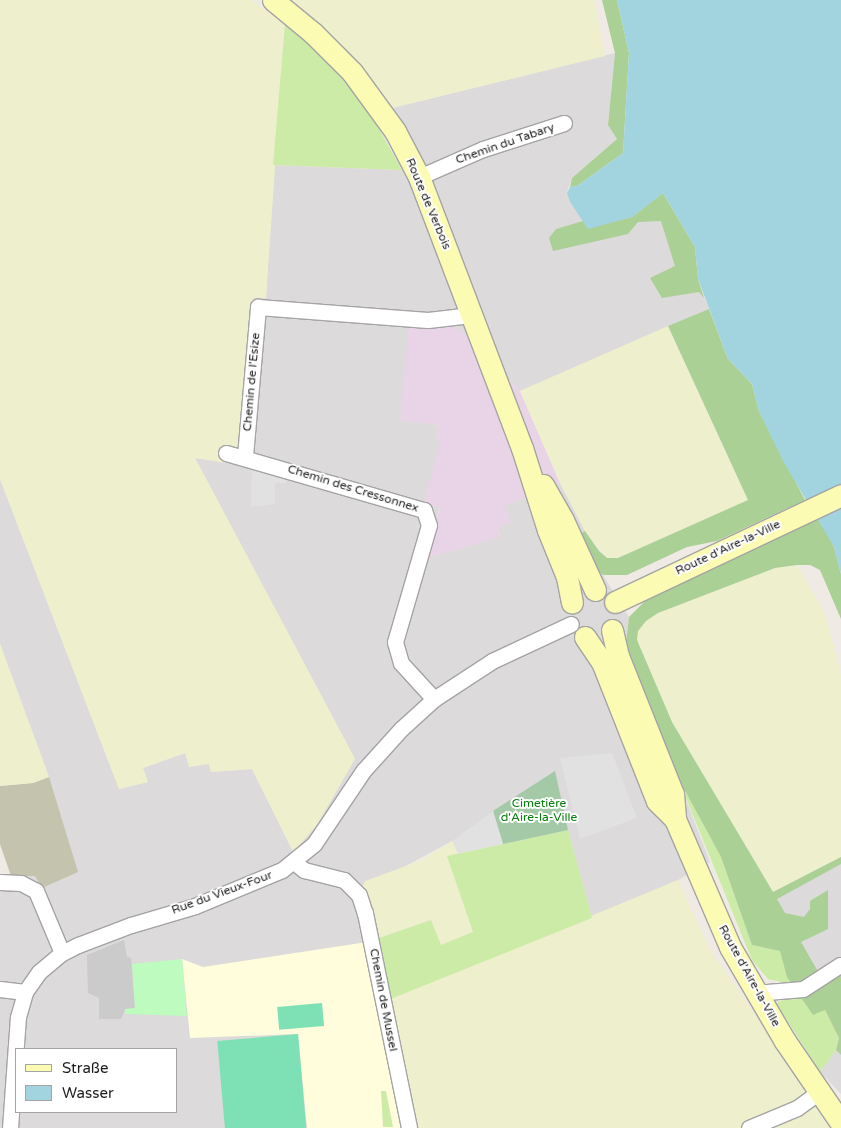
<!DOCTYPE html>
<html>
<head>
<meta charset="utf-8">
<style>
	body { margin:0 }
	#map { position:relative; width:841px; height:1128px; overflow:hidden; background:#efeae3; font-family:"Varela Round",sans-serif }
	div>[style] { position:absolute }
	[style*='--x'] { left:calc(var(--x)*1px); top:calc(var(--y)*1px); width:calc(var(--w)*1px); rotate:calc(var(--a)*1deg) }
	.residential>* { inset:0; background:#dcdada }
	.industrial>* { inset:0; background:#e8d4e6 }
	.education>* { inset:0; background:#fffddc }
	.religious>* { inset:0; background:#cbcbcb }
	.construction>* { inset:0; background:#c4c3ae }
	.farmland>* { inset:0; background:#eeefcd }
	.grass>* { inset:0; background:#cceba6 }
	.forest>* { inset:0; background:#aad096 }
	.cemetery>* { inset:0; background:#a3c9a7 }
	.park>* { inset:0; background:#bdfbbf }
	.pitch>* { inset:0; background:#7de1b5; transform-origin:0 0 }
	.parking>* { inset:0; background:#e1e1e1 }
	.water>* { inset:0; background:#a1d4df }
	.roads { filter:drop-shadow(1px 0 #a4a4a4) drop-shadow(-1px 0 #a4a4a4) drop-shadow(0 1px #a4a4a4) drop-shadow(0 -1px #a4a4a4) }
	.street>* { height:15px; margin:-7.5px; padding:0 7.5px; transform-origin:7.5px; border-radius:7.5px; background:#fff }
	.secondary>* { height:21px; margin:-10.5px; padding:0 10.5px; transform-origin:10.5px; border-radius:10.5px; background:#fcfbb4 }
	span { translate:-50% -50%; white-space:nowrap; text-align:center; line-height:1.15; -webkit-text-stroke:4px #fff; paint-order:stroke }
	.street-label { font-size:12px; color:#1d1d1d }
	.park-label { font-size:12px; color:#07800b }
	.legend { position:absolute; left:15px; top:1048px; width:162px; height:65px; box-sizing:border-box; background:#fff; border:1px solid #a5a5a5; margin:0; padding:6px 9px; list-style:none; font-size:15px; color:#1d1d1d }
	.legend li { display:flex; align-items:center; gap:10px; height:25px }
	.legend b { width:25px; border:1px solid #a5a5a5 }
</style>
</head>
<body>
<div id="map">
	<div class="residential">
		<div style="clip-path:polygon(evenodd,615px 53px,608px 125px,617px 139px,572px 178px,567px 192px,570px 202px,588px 228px,663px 193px,709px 309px,520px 391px,462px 332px,401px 420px,439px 425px,437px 440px,441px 444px,424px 503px,440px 507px,424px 559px,500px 536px,497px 528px,504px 506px,560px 483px,585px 531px,579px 535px,595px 569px,603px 575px,629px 617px,626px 643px,710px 862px,678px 880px,592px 918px,568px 830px,458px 853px,452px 841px,402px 868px,376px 939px,414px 1128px,0 1128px,0 881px,11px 875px,0 786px,33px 783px,49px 777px,0 644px,0 479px,119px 789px,148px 782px,143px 768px,185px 753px,209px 764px,211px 772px,252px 769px,293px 851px,355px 759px,195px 458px,239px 464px,254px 297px,266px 298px,273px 165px,423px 171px,406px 130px,392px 108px,615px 53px,16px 1049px,176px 1049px,176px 1112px,16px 1112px,16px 1049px)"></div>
		<div style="clip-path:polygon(841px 857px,841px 1016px,773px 892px)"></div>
		<div style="clip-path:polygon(836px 1050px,841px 1055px,841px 1094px,820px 1072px)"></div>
	</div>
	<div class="industrial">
		<div style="clip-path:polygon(409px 325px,452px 327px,462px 332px,520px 391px,560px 483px,504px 506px,511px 522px,497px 528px,500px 537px,424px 559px,440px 508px,424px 503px,440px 444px,437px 440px,439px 425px,400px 420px)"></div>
	</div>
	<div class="education">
		<div style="clip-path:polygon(367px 942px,405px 1128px,307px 1128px,298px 1034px,190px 1038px,182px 959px,203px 967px)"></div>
	</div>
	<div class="religious">
		<div style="clip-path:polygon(124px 940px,127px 957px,131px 958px,135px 1008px,125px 1010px,121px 1019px,99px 1019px,99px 998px,88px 993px,87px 955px)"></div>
	</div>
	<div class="construction">
		<div style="clip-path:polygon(49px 777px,78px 872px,42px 888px,35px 876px,11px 876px,0 844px,0 786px,33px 783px)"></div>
	</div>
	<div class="farmland">
		<div style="clip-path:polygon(0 0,251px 0,285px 24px,266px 298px,254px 298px,239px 465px,195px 458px,355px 759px,317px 825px,293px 852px,252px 769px,211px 772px,209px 764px,189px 767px,185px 753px,143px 768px,148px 782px,119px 789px,0 479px)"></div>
		<div style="clip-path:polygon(291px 0,594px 0,605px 56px,392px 108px,362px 68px)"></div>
		<div style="clip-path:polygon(668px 326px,748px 500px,618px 558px,607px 558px,585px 531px,560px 483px,520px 391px)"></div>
		<div style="clip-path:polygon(797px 565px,825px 614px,841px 675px,841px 857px,773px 892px,672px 722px,637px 640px,638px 631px,646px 621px,658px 613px,775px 568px)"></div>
		<div style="clip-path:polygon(0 644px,49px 777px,33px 783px,0 786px)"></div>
		<div style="clip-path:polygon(452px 841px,458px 853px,447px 856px,473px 932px,441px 945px,431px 920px,376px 939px,362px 887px,365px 881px,422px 860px)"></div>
		<div style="clip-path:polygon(678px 880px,710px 950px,833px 1128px,414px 1128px,388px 1000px)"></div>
	</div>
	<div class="grass">
		<div style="clip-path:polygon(285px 24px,323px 57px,350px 88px,374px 120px,402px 170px,273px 165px)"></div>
		<div style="clip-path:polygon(677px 776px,721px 857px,752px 945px,780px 951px,791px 984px,768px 979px,752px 960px)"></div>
		<div style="clip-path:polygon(568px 830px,592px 918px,388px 1000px,376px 939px,431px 920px,441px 945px,473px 932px,447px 856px)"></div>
		<div style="clip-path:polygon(798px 993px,825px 1010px,839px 1038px,836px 1050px,820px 1072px,776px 1003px)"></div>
		<div style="clip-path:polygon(381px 1091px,386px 1091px,393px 1127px,383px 1127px)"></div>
	</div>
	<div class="forest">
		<div style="clip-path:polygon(602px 0,617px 0,629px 53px,623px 153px,577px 186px,570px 187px,572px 178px,617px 139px,608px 125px,615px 53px)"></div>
		<div style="clip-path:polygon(663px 193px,695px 247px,698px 279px,704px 298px,699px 292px,662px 298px,650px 278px,675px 266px,661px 221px,638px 222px,628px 234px,553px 251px,549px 238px,556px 229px,583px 221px,588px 228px,632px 217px)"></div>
		<div style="clip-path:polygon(709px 309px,728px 359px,752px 384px,759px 411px,805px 500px,717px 541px,687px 547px,627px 575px,603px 575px,595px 569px,578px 535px,585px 531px,599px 551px,607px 558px,618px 558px,748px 500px,668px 326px)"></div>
		<div style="clip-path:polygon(819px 518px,834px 547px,841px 574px,841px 619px,820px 570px,810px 565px,797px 565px,775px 568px,658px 613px,646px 621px,638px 631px,637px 640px,672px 722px,773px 892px,841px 857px,841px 864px,777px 899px,785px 913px,804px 917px,810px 909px,810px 901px,828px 890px,828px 929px,801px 942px,824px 982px,841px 973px,841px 1055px,836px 1050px,839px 1038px,825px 1010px,813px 1015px,787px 977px,780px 951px,752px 945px,721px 857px,677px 776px,626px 643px,629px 617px,645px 601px,775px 536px)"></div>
	</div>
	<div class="cemetery">
		<div style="clip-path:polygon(555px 771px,568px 830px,503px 844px,493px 811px)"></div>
	</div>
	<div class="park">
		<div style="clip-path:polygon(182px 959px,187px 1016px,125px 1014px,125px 1009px,135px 1008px,132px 964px)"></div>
	</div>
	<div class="pitch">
		<div style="left:322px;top:1003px;width:23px;height:45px;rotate:85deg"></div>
		<div style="left:298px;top:1034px;width:94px;height:81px;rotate:85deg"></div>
	</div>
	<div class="parking">
		<div style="clip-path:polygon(252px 465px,286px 475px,286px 483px,275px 483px,275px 504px,251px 507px)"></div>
		<div style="clip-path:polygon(612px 753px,637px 818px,580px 839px,560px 758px)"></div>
		<div style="clip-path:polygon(493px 811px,503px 844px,458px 853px,452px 841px)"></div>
	</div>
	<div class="water">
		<div style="clip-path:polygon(617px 0,841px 0,841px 574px,834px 547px,783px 461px,759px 411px,752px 384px,728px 359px,698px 279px,695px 247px,663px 193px,632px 217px,588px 229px,570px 202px,567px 193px,570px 187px,577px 186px,623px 153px,629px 53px)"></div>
	</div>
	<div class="roads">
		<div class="street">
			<div style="--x:419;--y:177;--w:70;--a:-23.6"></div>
			<div style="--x:483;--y:149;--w:85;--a:-17.8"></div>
			<div style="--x:226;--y:453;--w:206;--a:16.1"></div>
			<div style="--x:424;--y:510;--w:16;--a:72"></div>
			<div style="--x:429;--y:525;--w:122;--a:106.2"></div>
			<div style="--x:395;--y:642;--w:22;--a:74"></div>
			<div style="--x:401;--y:663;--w:49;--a:47.5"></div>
			<div style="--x:245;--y:456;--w:150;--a:-85"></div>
			<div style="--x:258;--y:307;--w:170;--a:4.4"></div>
			<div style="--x:428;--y:320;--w:43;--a:-6.6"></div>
			<div style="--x:294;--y:862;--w:13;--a:39"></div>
			<div style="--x:304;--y:870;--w:41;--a:14"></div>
			<div style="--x:344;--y:880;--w:21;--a:45"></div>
			<div style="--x:359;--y:895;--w:19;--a:72"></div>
			<div style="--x:365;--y:913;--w:219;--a:78.4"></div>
			<div style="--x:0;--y:882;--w:21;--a:3"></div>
			<div style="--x:21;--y:883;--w:17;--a:28"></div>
			<div style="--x:36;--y:891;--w:67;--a:67.2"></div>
			<div style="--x:0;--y:989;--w:25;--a:7"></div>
			<div style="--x:755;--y:993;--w:48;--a:-4.8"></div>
			<div style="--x:803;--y:989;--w:44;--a:-33"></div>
			<div style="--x:10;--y:1128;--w:111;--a:-85.9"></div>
			<div style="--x:18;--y:1017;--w:26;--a:-74"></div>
			<div style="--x:25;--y:992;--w:24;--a:-55"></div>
			<div style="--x:39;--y:972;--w:30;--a:-40"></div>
			<div style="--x:62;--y:953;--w:18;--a:-27"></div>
			<div style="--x:78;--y:945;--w:57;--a:-20.7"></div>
			<div style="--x:131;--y:925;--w:67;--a:-16.5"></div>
			<div style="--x:195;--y:906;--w:94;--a:-22.5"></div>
			<div style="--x:282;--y:870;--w:41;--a:-39.1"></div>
			<div style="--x:314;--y:844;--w:88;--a:-56.1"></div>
			<div style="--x:363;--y:771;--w:57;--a:-47.9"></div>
			<div style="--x:401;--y:729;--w:45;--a:-42.3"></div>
			<div style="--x:434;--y:699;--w:69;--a:-33.2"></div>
			<div style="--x:492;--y:661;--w:87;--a:-25.1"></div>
			<div style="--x:749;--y:1128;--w:52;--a:-22.6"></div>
			<div style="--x:797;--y:1108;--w:27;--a:-36"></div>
		</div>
		<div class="secondary">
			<div style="--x:273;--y:0;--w:52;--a:39.5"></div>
			<div style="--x:313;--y:33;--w:55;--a:45"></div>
			<div style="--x:352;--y:72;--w:73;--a:53.9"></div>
			<div style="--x:395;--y:131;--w:52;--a:62.4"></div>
			<div style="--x:419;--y:177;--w:290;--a:69.2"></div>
			<div style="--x:522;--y:448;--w:86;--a:72.4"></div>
			<div style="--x:548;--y:530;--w:51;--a:68"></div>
			<div style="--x:567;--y:577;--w:26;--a:79"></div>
			<div style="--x:543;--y:485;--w:40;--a:60.3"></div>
			<div style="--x:563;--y:520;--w:77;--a:65.4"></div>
			<div style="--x:615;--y:602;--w:250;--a:-25.3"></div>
			<div style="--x:612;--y:630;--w:27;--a:77"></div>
			<div style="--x:618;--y:656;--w:149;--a:68.3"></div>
			<div style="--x:673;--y:794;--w:25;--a:85"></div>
			<div style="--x:675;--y:819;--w:139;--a:66.7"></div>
			<div style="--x:730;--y:947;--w:109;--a:59.7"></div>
			<div style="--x:785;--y:1041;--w:99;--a:55.7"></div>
			<div style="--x:585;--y:637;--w:30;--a:56"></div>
			<div style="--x:602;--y:662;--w:149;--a:68.4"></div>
			<div style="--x:657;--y:801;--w:25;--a:45"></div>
		</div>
	</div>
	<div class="street-label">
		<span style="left:505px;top:144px;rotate:-19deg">Chemin du Tabary</span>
		<span style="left:428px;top:204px;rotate:67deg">Route de Verbois</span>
		<span style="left:252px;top:382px;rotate:-85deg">Chemin de l'Esize</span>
		<span style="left:353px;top:489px;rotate:17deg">Chemin des Cressonnex</span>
		<span style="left:728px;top:548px;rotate:-25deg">Route d'Aire-la-Ville</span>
		<span style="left:222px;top:893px;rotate:-20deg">Rue du Vieux-Four</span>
		<span style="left:749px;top:976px;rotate:61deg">Route d'Aire-la-Ville</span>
		<span style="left:383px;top:1000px;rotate:79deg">Chemin de Mussel</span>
	</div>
	<div class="park-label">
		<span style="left:539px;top:811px">Cimetière<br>d'Aire-la-Ville</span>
	</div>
	<ul class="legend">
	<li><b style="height:6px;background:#fcfbb4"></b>Straße</li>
	<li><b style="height:14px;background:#a1d4df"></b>Wasser</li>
	</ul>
</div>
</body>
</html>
